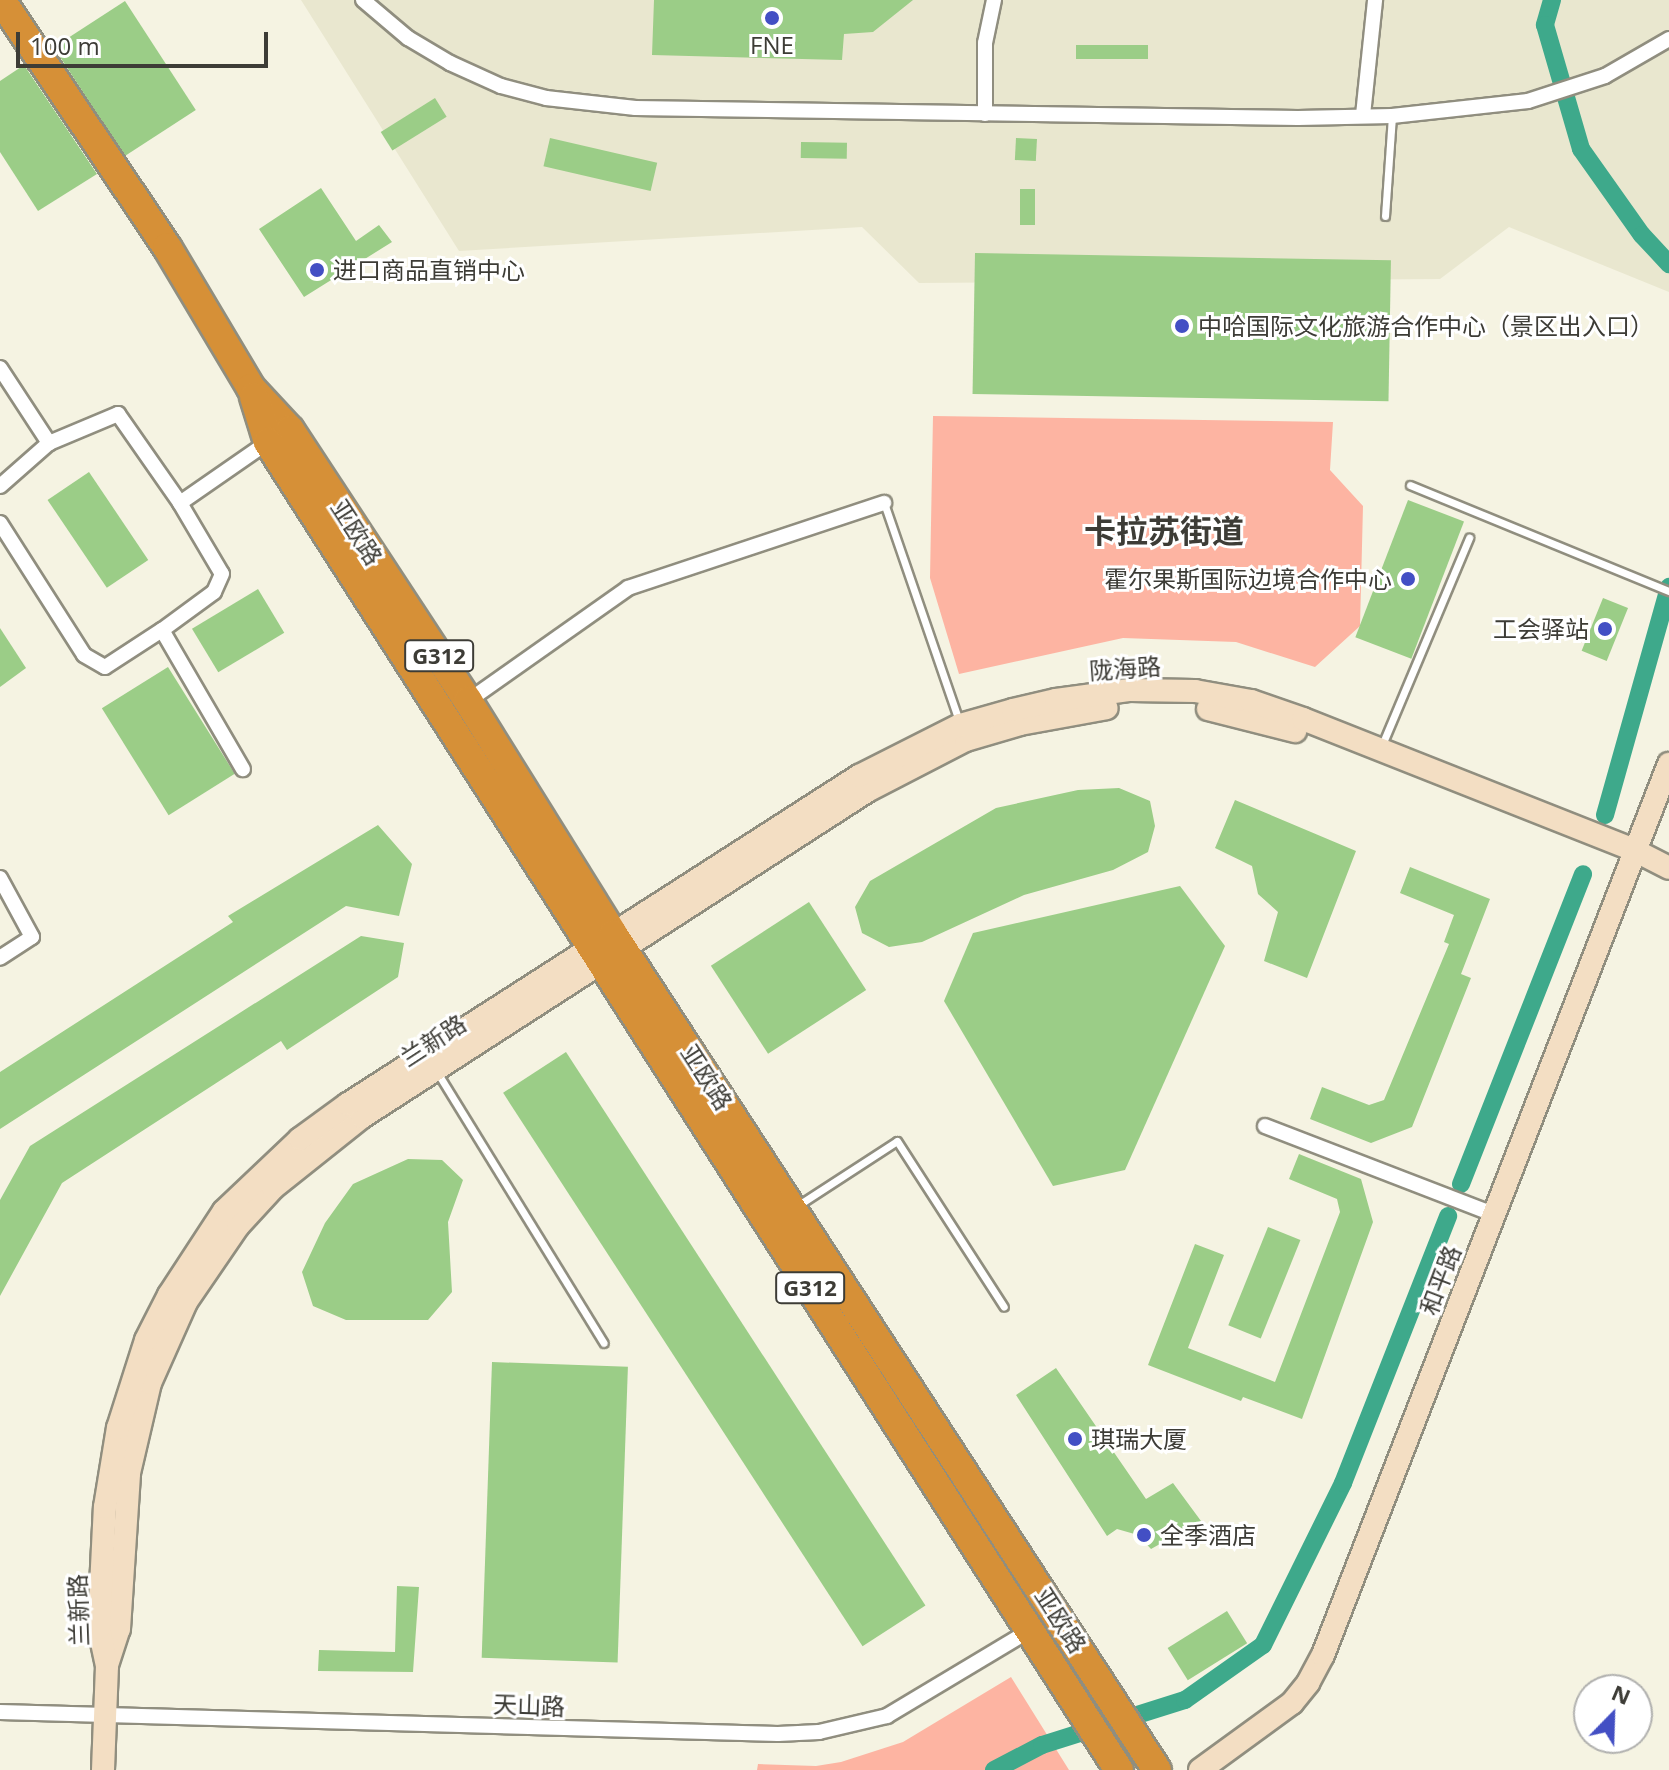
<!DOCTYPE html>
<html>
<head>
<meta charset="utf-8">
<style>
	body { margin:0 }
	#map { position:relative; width:1669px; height:1770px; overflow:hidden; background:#f5f3e2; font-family:"Open Sans","Noto Sans SC",sans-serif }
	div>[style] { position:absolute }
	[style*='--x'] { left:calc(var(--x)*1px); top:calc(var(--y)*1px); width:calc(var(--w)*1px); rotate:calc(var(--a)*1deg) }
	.built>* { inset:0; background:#e9e7cf }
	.green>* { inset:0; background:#fdb4a2 }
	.canal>* { height:18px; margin:-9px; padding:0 9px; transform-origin:9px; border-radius:9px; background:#3ea98b }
	.building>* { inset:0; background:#9bcd87; transform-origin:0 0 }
	.roads { filter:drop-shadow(2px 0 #908e7f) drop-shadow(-2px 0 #908e7f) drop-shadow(0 2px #908e7f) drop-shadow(0 -2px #908e7f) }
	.lane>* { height:7px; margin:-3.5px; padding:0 3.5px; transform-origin:3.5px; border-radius:3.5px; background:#fff }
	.street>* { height:14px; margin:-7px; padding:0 7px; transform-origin:7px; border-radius:7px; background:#fff }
	.secondary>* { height:22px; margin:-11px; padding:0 11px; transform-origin:11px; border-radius:11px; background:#f3dec3 }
	.highway>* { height:28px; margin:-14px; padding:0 14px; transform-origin:14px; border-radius:14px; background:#d69037 }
	.dots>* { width:22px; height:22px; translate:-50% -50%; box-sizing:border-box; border:4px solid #fff; border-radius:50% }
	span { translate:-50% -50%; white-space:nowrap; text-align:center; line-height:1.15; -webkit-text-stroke:6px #fff; paint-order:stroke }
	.shield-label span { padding:2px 6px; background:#fff; border:2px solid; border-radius:6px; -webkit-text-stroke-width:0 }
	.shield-label { font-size:22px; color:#3d3c36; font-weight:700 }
	.poi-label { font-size:24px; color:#3d3c36 }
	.left { translate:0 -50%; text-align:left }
	.right { translate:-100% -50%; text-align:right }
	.street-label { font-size:24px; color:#3d3c36 }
	.district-label { font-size:32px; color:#3d3c36; font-weight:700 }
	.north { position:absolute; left:1573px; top:1674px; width:80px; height:80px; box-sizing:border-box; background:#fff; border:2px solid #b1b1af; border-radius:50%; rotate:23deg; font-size:22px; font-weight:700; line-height:32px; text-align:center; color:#3d3c36 }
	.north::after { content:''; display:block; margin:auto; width:28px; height:36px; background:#434fc4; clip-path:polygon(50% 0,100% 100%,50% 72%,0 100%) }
	.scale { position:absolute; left:16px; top:32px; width:252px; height:36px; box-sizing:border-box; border:4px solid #3d3c36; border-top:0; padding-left:10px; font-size:24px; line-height:28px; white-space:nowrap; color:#3d3c36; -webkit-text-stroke:6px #fff; paint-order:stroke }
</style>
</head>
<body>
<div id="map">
	<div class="built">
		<div style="clip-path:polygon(301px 0,1669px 0,1669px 292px,1509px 227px,1440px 279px,919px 283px,862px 227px,459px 251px)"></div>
	</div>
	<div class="green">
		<div style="clip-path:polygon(933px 416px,1333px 422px,1330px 470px,1363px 506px,1360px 626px,1315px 667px,1236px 642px,1123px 638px,959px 674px,930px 578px)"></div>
		<div style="clip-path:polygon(1011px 1677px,1069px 1770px,757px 1770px,758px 1764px,816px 1766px,841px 1762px,903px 1742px)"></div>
	</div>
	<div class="canal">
		<div style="--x:1552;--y:0;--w:26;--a:106"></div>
		<div style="--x:1545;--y:25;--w:129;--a:73.8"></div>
		<div style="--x:1581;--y:149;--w:105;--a:54.7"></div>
		<div style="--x:1642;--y:235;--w:40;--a:47"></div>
		<div style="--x:1605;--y:815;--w:237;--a:-74.3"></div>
		<div style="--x:1461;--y:1184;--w:333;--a:-68.5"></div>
		<div style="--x:994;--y:1770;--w:54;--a:-27.5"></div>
		<div style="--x:1042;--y:1745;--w:150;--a:-17.5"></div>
		<div style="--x:1185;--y:1700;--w:95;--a:-35.2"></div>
		<div style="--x:1263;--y:1645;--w:181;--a:-63.7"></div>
		<div style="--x:1343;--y:1483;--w:287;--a:-68.5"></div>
	</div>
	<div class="building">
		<div style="clip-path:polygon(654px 0,913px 0,873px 32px,844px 34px,842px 60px,652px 55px)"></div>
		<div style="left:125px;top:1px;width:130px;height:85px;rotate:57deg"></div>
		<div style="left:1148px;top:45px;width:14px;height:72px;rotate:90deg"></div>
		<div style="clip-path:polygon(24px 65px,97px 174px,38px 211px,0 152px,0 81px)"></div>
		<div style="left:435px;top:98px;width:22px;height:64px;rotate:58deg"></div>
		<div style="left:550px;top:138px;width:110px;height:29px;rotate:13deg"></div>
		<div style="left:1016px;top:138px;width:21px;height:22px;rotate:3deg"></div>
		<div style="left:801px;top:142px;width:46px;height:16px;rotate:1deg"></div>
		<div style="clip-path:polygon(321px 188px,356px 241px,379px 225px,392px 242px,304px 297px,259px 229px)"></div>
		<div style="left:1020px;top:189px;width:15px;height:36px"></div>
		<div style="left:975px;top:253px;width:416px;height:141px;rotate:1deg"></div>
		<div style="left:89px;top:472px;width:106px;height:50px;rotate:56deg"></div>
		<div style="left:1408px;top:500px;width:60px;height:147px;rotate:21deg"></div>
		<div style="left:258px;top:589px;width:51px;height:77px;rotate:59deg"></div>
		<div style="left:1603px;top:598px;width:27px;height:57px;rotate:22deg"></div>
		<div style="clip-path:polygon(0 628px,26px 668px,0 687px)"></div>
		<div style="left:168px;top:667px;width:126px;height:78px;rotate:58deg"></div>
		<div style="clip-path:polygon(1119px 788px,1150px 801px,1155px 826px,1148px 852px,1113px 870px,1024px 895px,922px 942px,889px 947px,862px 933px,855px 907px,870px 881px,996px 808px,1078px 790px)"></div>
		<div style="clip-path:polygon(1235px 800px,1356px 851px,1307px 978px,1264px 961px,1278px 912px,1258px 894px,1252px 866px,1215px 848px)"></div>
		<div style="clip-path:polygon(378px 825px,412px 864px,399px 916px,346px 906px,0 1129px,0 1072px,233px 922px,228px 916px)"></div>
		<div style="clip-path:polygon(1410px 867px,1490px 899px,1461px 974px,1471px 978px,1412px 1127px,1371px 1143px,1310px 1119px,1322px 1087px,1369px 1105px,1384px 1100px,1449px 944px,1444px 942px,1454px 915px,1400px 893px)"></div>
		<div style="clip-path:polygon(1180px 886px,1225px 946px,1125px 1170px,1053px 1186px,944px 1001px,973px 933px)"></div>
		<div style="left:809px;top:902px;width:105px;height:117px;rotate:57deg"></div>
		<div style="clip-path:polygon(361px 936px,404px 943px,398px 977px,287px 1050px,281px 1041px,62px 1183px,0 1296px,0 1200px,30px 1146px)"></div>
		<div style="left:566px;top:1052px;width:660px;height:75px;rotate:57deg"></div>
		<div style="clip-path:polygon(1299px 1154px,1361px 1179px,1373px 1222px,1302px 1419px,1243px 1397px,1241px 1401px,1148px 1365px,1195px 1244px,1224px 1255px,1188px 1348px,1275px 1382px,1340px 1212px,1337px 1199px,1289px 1179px)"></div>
		<div style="clip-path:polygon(408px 1159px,442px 1160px,463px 1180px,448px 1222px,452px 1292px,428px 1320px,346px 1320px,313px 1306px,302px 1272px,325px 1223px,353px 1184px)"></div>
		<div style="left:1268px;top:1227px;width:35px;height:106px;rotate:22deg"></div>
		<div style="left:492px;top:1362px;width:136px;height:296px;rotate:2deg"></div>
		<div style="clip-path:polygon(1056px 1368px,1146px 1499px,1173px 1483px,1201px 1521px,1151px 1549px,1138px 1535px,1117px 1529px,1107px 1536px,1016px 1395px)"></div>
		<div style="clip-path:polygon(397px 1586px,419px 1587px,413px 1672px,318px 1671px,319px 1650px,395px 1652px)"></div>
		<div style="left:1227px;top:1611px;width:38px;height:70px;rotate:58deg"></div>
	</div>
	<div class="roads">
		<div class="lane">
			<div style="--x:1385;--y:216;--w:100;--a:-86"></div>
			<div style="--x:1410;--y:485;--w:280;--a:22.3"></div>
			<div style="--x:884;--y:503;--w:234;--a:71"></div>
			<div style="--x:1382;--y:745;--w:225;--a:-67.2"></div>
			<div style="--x:437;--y:1072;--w:318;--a:58.4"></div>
			<div style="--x:797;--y:1206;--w:119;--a:-33"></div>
			<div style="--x:897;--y:1141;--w:197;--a:57.2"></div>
		</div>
		<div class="street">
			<div style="--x:363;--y:0;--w:59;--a:40.2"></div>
			<div style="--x:408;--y:38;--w:49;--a:30.8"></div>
			<div style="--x:450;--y:63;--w:56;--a:24.3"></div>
			<div style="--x:501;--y:86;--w:47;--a:14.9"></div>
			<div style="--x:546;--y:98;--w:90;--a:6.4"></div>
			<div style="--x:635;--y:108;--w:663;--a:0.86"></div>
			<div style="--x:1298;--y:118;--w:94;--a:-1.2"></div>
			<div style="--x:1392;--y:116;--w:137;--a:-6.3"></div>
			<div style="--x:1528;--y:101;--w:81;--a:-18"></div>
			<div style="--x:1605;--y:76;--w:74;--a:-30"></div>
			<div style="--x:985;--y:114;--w:71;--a:-90"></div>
			<div style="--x:985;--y:43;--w:44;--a:-78.2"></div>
			<div style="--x:1363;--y:115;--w:116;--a:-84"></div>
			<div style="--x:0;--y:368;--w:90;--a:56.8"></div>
			<div style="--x:49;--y:443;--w:65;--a:138.7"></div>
			<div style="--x:49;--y:443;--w:75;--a:-22.8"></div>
			<div style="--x:118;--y:414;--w:108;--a:55.1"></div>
			<div style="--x:180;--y:503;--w:82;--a:59.4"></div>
			<div style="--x:222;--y:574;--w:20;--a:114"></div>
			<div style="--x:214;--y:592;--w:64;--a:143.8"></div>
			<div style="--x:162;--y:630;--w:161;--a:59.8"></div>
			<div style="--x:180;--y:503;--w:107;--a:-34.7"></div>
			<div style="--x:0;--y:523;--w:156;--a:57.5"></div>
			<div style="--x:84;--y:655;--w:24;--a:30"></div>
			<div style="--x:105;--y:667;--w:68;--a:-33"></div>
			<div style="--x:468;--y:701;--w:196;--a:-35.2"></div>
			<div style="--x:628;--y:588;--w:270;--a:-18.4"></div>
			<div style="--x:0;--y:878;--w:67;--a:61.5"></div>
			<div style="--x:32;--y:937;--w:38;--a:147"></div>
			<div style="--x:1265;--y:1126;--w:244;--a:21.1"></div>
			<div style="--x:0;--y:1712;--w:778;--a:1.62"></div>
			<div style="--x:778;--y:1734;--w:41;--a:-2.8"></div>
			<div style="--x:819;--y:1732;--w:70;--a:-13.2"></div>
			<div style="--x:887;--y:1716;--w:167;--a:-31"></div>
		</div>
		<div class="secondary">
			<div style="--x:1208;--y:709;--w:90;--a:14.2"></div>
			<div style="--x:107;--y:1665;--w:38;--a:-72"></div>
			<div style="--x:119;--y:1629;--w:156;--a:-86.3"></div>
			<div style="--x:129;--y:1473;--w:92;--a:-76.9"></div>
			<div style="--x:150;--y:1383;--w:89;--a:-66"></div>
			<div style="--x:186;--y:1302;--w:92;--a:-55.6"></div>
			<div style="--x:238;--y:1226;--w:52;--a:-47.4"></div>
			<div style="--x:273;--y:1188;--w:114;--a:-38.6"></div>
			<div style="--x:362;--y:1117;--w:601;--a:-32.84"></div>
			<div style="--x:867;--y:791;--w:111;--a:-27.3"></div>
			<div style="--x:966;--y:740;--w:56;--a:-16.5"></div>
			<div style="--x:1020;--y:724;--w:88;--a:-10.4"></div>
			<div style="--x:103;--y:1770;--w:104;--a:-87.8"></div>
			<div style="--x:107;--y:1666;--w:39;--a:-102"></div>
			<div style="--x:99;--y:1628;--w:121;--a:-87.2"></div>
			<div style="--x:105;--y:1507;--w:80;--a:-80.7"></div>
			<div style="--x:118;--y:1428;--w:92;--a:-72.3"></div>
			<div style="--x:146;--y:1340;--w:51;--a:-62.9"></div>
			<div style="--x:169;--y:1295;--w:100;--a:-56.8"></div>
			<div style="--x:224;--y:1211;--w:105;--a:-43.5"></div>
			<div style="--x:300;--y:1139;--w:59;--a:-36.1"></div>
			<div style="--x:348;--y:1104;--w:607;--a:-32.7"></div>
			<div style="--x:859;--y:776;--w:113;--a:-26.8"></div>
			<div style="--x:960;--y:725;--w:55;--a:-15.8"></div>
			<div style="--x:1013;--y:710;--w:44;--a:-13.1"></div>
			<div style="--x:1056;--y:700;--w:75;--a:-7.7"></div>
			<div style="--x:1130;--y:690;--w:65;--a:0.9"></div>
			<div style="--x:1195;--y:691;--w:57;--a:10.1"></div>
			<div style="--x:1251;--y:701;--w:55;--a:19.1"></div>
			<div style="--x:1303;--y:719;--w:356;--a:21.6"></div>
			<div style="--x:1634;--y:850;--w:39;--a:27"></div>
			<div style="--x:1200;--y:1770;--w:114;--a:-36.1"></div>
			<div style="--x:1292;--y:1703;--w:26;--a:-51"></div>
			<div style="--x:1308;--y:1683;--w:32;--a:-62"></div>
			<div style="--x:1323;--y:1655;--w:956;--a:-68.78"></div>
		</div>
		<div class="highway">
			<div style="--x:1;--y:0;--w:298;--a:56.1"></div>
			<div style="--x:167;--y:247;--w:164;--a:59.2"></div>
			<div style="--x:251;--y:388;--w:57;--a:47.1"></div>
			<div style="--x:290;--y:430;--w:324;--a:56.7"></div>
			<div style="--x:468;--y:701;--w:274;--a:58.1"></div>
			<div style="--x:613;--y:934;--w:997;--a:56.95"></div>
			<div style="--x:254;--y:397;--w:47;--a:72.7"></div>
			<div style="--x:268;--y:442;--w:1577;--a:57.35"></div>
		</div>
	</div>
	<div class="dots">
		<div style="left:772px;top:18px;background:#434fc4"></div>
		<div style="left:317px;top:270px;background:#434fc4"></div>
		<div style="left:1182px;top:326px;background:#434fc4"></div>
		<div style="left:1408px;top:579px;background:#434fc4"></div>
		<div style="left:1605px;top:629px;background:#434fc4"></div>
		<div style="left:1075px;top:1439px;background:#434fc4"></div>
		<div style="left:1144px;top:1535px;background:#434fc4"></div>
	</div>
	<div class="shield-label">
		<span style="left:439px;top:656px">G312</span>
		<span style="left:810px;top:1288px">G312</span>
	</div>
	<div class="poi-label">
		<span style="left:772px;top:45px">FNE</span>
		<span class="left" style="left:333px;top:270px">进口商品直销中心</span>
		<span class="left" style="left:1198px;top:326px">中哈国际文化旅游合作中心（景区出入口）</span>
		<span class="right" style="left:1392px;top:579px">霍尔果斯国际边境合作中心</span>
		<span class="right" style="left:1589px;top:629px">工会驿站</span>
		<span class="left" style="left:1091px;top:1439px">琪瑞大厦</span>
		<span class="left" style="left:1160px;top:1535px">全季酒店</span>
	</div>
	<div class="street-label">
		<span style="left:357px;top:532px;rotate:57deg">亚欧路</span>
		<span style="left:1125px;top:668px;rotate:-4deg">陇海路</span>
		<span style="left:433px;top:1040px;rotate:-33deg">兰新路</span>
		<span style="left:707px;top:1077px;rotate:57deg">亚欧路</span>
		<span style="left:1440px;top:1280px;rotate:-69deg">和平路</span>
		<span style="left:78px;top:1610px;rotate:-92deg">兰新路</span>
		<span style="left:1061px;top:1620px;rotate:57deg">亚欧路</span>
		<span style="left:529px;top:1705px;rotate:2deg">天山路</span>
	</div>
	<div class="district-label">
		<span style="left:1164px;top:531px">卡拉苏街道</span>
	</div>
	<div class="north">N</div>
	<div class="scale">100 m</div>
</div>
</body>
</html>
